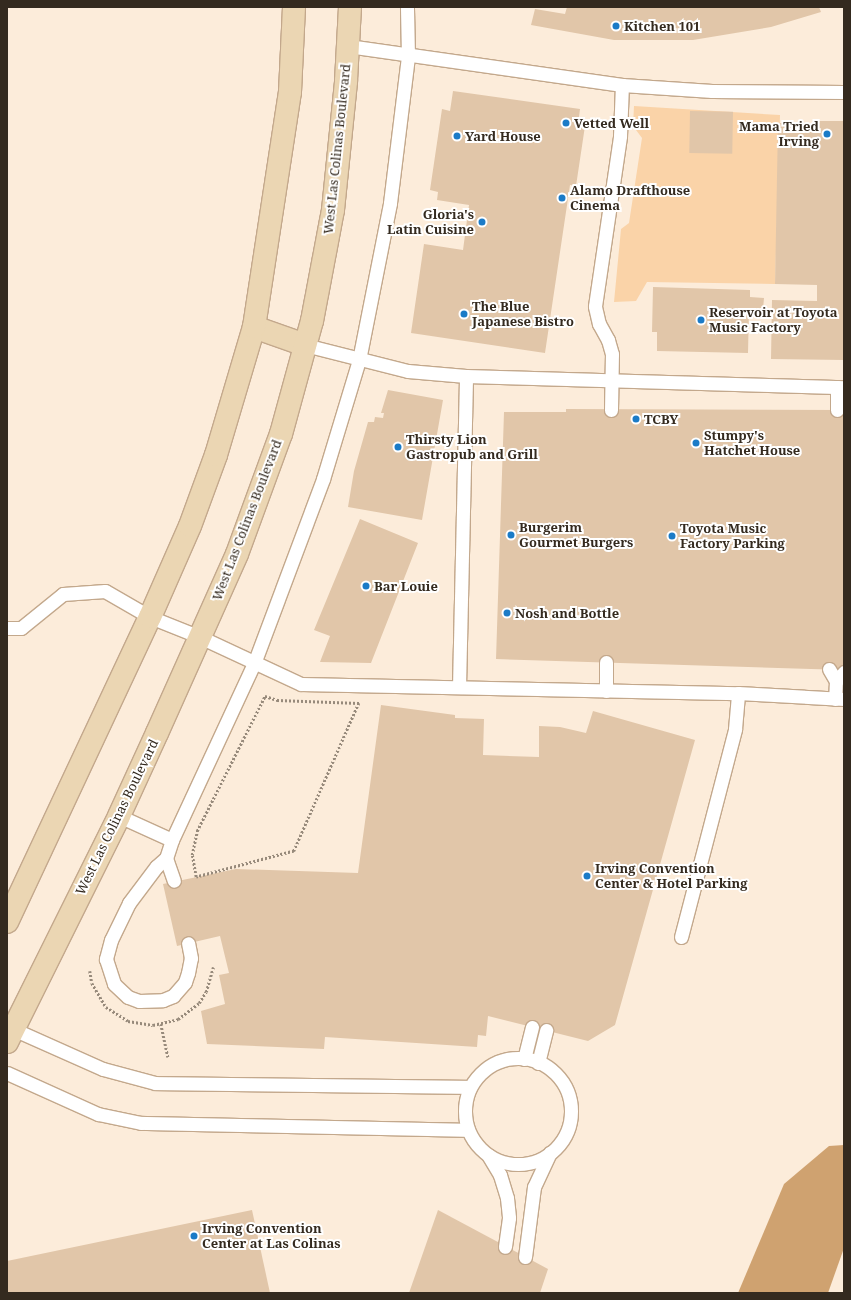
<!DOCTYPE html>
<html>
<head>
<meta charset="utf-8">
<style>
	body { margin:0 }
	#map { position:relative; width:851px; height:1300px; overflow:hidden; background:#fcecda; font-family:"Noto Serif",serif }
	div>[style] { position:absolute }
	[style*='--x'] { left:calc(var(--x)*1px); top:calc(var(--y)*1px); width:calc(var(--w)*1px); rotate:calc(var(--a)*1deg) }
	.green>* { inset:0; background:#fad3a8 }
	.water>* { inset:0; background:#cfa270 }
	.building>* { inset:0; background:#e1c6a9; transform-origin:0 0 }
	.path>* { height:2.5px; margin-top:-1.25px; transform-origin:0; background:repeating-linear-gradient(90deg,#978a7b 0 2px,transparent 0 4px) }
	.roads { filter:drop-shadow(1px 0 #c3a88c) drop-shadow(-1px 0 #c3a88c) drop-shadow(0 1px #c3a88c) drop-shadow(0 -1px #c3a88c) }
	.lane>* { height:13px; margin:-6.5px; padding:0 6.5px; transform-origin:6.5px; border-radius:6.5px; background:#fff }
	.lane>.ring { margin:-6.5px; padding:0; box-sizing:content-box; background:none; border:13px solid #fff; border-radius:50% }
	.secondary>* { height:22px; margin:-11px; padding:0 11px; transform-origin:11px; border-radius:11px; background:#ebd6b3 }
	.dots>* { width:11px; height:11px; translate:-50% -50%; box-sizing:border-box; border:2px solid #fff; border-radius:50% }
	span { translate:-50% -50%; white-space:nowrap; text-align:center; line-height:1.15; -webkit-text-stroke:4px #fff; paint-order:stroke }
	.poi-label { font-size:13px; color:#342a1f; font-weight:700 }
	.left { translate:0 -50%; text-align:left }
	.right { translate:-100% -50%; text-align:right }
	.street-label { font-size:13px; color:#342a1f }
	.frame { position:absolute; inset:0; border:8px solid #342a1f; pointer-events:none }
</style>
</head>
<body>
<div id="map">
	<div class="green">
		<div style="clip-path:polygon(634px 106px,780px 115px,775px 284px,647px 282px,636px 301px,614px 302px,621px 229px,629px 223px,642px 138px,633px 126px)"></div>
	</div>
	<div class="water">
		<div style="clip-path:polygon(844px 1145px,844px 1248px,828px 1293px,738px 1293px,784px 1184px,829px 1146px)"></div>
	</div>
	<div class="building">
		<div style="clip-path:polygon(567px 7px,819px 7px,821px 12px,771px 27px,693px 40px,614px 40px,531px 25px,535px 9px,565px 14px)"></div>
		<div style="clip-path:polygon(453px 91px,580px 109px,578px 125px,585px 126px,576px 186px,570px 185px,545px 353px,411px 333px,424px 244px,463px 250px,469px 205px,437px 200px,438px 192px,430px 190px,442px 109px,450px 111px)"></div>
		<div style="left:690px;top:111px;width:43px;height:42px;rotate:1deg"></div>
		<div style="clip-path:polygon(819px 121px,844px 121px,844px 360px,771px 359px,772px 300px,817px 301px,817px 285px,775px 284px,778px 123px,819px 124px)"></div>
		<div style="clip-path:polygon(653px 287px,750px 290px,750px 297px,764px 298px,763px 309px,749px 309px,748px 353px,657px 351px,657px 332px,652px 332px)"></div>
		<div style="clip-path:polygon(388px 390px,443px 400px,422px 520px,348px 507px,354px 471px,368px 422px,374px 422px,375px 417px,383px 418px,384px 413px,381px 413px)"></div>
		<div style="clip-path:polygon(566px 409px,844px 410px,844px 670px,496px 659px,504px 412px,566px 412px)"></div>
		<div style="clip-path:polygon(360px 519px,418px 543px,371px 663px,320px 662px,330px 636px,314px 630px)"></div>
		<div style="clip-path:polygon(381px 705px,455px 715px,455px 718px,484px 719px,483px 755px,539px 757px,539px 726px,560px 727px,586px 733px,593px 711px,695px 740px,615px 1025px,588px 1041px,488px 1016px,486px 1036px,478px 1035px,477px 1047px,325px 1037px,324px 1049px,207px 1044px,201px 1011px,225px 1004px,219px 975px,229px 973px,220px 936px,177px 946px,163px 884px,236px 869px,358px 873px)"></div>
		<div style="clip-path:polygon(252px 1210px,270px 1293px,7px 1293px,7px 1261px)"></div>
		<div style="clip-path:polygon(438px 1210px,548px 1269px,540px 1293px,409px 1293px)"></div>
	</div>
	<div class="path">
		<div style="--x:265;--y:696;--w:13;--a:18"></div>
		<div style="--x:277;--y:700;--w:82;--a:2.1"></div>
		<div style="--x:359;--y:703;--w:162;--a:113.7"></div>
		<div style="--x:294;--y:851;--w:101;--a:165.1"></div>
		<div style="--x:196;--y:877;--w:22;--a:-100"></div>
		<div style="--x:192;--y:855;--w:25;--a:-78"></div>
		<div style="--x:197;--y:831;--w:151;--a:-63.3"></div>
		<div style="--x:90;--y:971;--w:12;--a:81"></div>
		<div style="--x:92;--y:983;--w:28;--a:60"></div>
		<div style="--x:106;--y:1007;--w:26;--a:32"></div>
		<div style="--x:128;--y:1021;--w:25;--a:9"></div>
		<div style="--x:153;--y:1025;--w:26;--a:-13"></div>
		<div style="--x:178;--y:1019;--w:26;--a:-37"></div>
		<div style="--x:199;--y:1003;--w:13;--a:-58"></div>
		<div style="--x:206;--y:992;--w:26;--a:-74"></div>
		<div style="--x:161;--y:1024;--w:34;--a:78"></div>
	</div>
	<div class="roads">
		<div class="lane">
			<div style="--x:348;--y:46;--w:277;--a:8.1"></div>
			<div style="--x:622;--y:85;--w:90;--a:3.8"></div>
			<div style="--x:712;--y:91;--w:132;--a:0.4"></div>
			<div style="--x:305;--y:345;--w:106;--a:14.2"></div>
			<div style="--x:408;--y:371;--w:58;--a:4.9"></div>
			<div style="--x:466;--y:376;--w:378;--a:1.7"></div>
			<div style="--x:837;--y:387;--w:23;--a:90"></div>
			<div style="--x:611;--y:410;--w:56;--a:-89"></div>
			<div style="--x:612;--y:354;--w:15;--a:-106"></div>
			<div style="--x:608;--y:340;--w:18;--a:-119"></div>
			<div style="--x:599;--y:324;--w:18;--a:-103"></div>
			<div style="--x:595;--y:306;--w:172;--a:-81.6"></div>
			<div style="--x:620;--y:136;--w:51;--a:-87.8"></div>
			<div style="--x:7;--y:628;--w:14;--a:0"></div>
			<div style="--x:21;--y:628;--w:54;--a:-39"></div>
			<div style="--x:63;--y:594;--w:42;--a:-4.1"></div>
			<div style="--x:105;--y:591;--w:52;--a:30"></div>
			<div style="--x:150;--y:617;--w:54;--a:21.8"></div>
			<div style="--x:200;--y:637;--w:111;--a:25"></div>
			<div style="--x:301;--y:684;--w:437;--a:1.2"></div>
			<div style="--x:738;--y:693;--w:106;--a:3.2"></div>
			<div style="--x:606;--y:662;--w:29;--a:90"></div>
			<div style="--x:829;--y:669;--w:14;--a:60"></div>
			<div style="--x:836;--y:681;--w:18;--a:93"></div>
			<div style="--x:836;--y:681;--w:12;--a:-48"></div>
			<div style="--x:459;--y:687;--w:311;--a:-88.7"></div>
			<div style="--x:119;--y:816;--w:58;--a:24.4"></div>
			<div style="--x:172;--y:840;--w:197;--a:-65.1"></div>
			<div style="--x:255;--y:661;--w:194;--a:-69.5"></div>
			<div style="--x:323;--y:479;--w:124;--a:-73.2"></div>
			<div style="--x:359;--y:360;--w:160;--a:-78.8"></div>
			<div style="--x:390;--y:203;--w:148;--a:-83"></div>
			<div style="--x:408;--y:56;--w:49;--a:-91.2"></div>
			<div style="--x:172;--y:840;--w:19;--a:108"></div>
			<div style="--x:166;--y:858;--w:13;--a:138"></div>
			<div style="--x:156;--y:867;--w:45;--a:126.9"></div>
			<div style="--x:129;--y:903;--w:41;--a:115.9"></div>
			<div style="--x:111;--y:940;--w:20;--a:105"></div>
			<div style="--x:106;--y:959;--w:26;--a:72"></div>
			<div style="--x:114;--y:984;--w:19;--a:43"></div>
			<div style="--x:128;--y:997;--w:12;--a:20"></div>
			<div style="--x:139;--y:1001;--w:24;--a:-2"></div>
			<div style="--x:163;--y:1000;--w:11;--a:-22"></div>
			<div style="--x:173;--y:996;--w:18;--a:-49"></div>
			<div style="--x:185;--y:982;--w:9;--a:-72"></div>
			<div style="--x:188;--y:973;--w:15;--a:-79"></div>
			<div style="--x:191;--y:958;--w:15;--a:-101"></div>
			<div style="--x:166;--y:858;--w:24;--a:71"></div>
			<div style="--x:681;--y:937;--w:215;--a:-75.4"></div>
			<div style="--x:735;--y:729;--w:36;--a:-85"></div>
			<div style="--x:13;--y:1029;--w:98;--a:24"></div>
			<div style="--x:103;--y:1069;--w:54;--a:15.1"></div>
			<div style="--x:155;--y:1083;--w:315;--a:0.7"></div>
			<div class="ring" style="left:465px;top:1058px;width:93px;height:93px"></div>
			<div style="--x:524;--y:1059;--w:33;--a:-76"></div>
			<div style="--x:538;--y:1063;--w:34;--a:-76"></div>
			<div style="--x:7;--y:1073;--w:100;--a:24.3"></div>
			<div style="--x:98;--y:1114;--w:44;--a:11.8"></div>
			<div style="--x:141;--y:1123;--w:327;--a:1.2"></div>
			<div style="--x:488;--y:1155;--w:23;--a:59"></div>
			<div style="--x:500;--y:1175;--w:24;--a:73"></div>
			<div style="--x:507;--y:1198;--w:20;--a:84"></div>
			<div style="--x:509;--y:1218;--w:29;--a:98"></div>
			<div style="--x:525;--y:1257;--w:71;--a:-82.7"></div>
			<div style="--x:534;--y:1187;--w:38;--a:-65"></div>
		</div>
		<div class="secondary">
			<div style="--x:254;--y:327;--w:54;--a:19.4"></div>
			<div style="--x:7;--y:922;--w:337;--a:-64.9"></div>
			<div style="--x:150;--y:617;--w:99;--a:-66.3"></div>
			<div style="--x:190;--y:526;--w:76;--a:-69.9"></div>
			<div style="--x:216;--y:455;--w:134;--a:-73.5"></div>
			<div style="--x:254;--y:327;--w:238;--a:-81.3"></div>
			<div style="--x:290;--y:92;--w:85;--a:-87.3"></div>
			<div style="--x:7;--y:1042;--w:252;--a:-63.6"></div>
			<div style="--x:119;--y:816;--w:91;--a:-65.4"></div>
			<div style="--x:157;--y:733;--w:196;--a:-65.9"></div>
			<div style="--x:237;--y:554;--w:128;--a:-69.9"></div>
			<div style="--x:281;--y:434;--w:117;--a:-74.7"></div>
			<div style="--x:312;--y:321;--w:113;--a:-79.3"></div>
			<div style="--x:333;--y:210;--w:130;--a:-84.2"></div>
			<div style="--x:346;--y:81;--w:74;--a:-86.9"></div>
		</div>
	</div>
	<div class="dots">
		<div style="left:616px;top:26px;background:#1b7bc7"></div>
		<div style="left:566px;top:123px;background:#1b7bc7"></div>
		<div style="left:827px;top:134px;background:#1b7bc7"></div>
		<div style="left:457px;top:136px;background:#1b7bc7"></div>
		<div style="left:562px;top:198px;background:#1b7bc7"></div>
		<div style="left:482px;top:222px;background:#1b7bc7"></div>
		<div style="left:464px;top:314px;background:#1b7bc7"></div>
		<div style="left:701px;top:320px;background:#1b7bc7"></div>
		<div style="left:636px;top:419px;background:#1b7bc7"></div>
		<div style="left:696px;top:443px;background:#1b7bc7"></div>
		<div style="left:398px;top:447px;background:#1b7bc7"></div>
		<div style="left:511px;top:535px;background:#1b7bc7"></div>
		<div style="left:672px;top:536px;background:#1b7bc7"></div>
		<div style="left:366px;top:586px;background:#1b7bc7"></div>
		<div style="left:507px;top:613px;background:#1b7bc7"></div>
		<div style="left:587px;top:876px;background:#1b7bc7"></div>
		<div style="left:194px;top:1236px;background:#1b7bc7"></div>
	</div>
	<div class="poi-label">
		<span class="left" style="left:624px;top:26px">Kitchen 101</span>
		<span class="left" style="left:574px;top:123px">Vetted Well</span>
		<span class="right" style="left:819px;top:134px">Mama Tried<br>Irving</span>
		<span class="left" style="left:465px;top:136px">Yard House</span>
		<span class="left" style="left:570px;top:198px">Alamo Drafthouse<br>Cinema</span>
		<span class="right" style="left:474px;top:222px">Gloria's<br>Latin Cuisine</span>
		<span class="left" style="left:472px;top:314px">The Blue<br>Japanese Bistro</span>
		<span class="left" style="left:709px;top:320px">Reservoir at Toyota<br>Music Factory</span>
		<span class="left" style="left:644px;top:419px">TCBY</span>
		<span class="left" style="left:704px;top:443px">Stumpy's<br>Hatchet House</span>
		<span class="left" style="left:406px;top:447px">Thirsty Lion<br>Gastropub and Grill</span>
		<span class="left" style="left:519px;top:535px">Burgerim<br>Gourmet Burgers</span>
		<span class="left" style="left:680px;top:536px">Toyota Music<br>Factory Parking</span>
		<span class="left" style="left:374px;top:586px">Bar Louie</span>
		<span class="left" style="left:515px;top:613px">Nosh and Bottle</span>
		<span class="left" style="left:595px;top:876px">Irving Convention<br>Center &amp; Hotel Parking</span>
		<span class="left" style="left:202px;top:1236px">Irving Convention<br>Center at Las Colinas</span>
	</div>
	<div class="street-label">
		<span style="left:337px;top:149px;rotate:-84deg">West Las Colinas Boulevard</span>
		<span style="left:247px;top:520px;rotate:-69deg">West Las Colinas Boulevard</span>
		<span style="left:117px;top:817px;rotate:-64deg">West Las Colinas Boulevard</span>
	</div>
	<div class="frame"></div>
</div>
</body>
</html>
